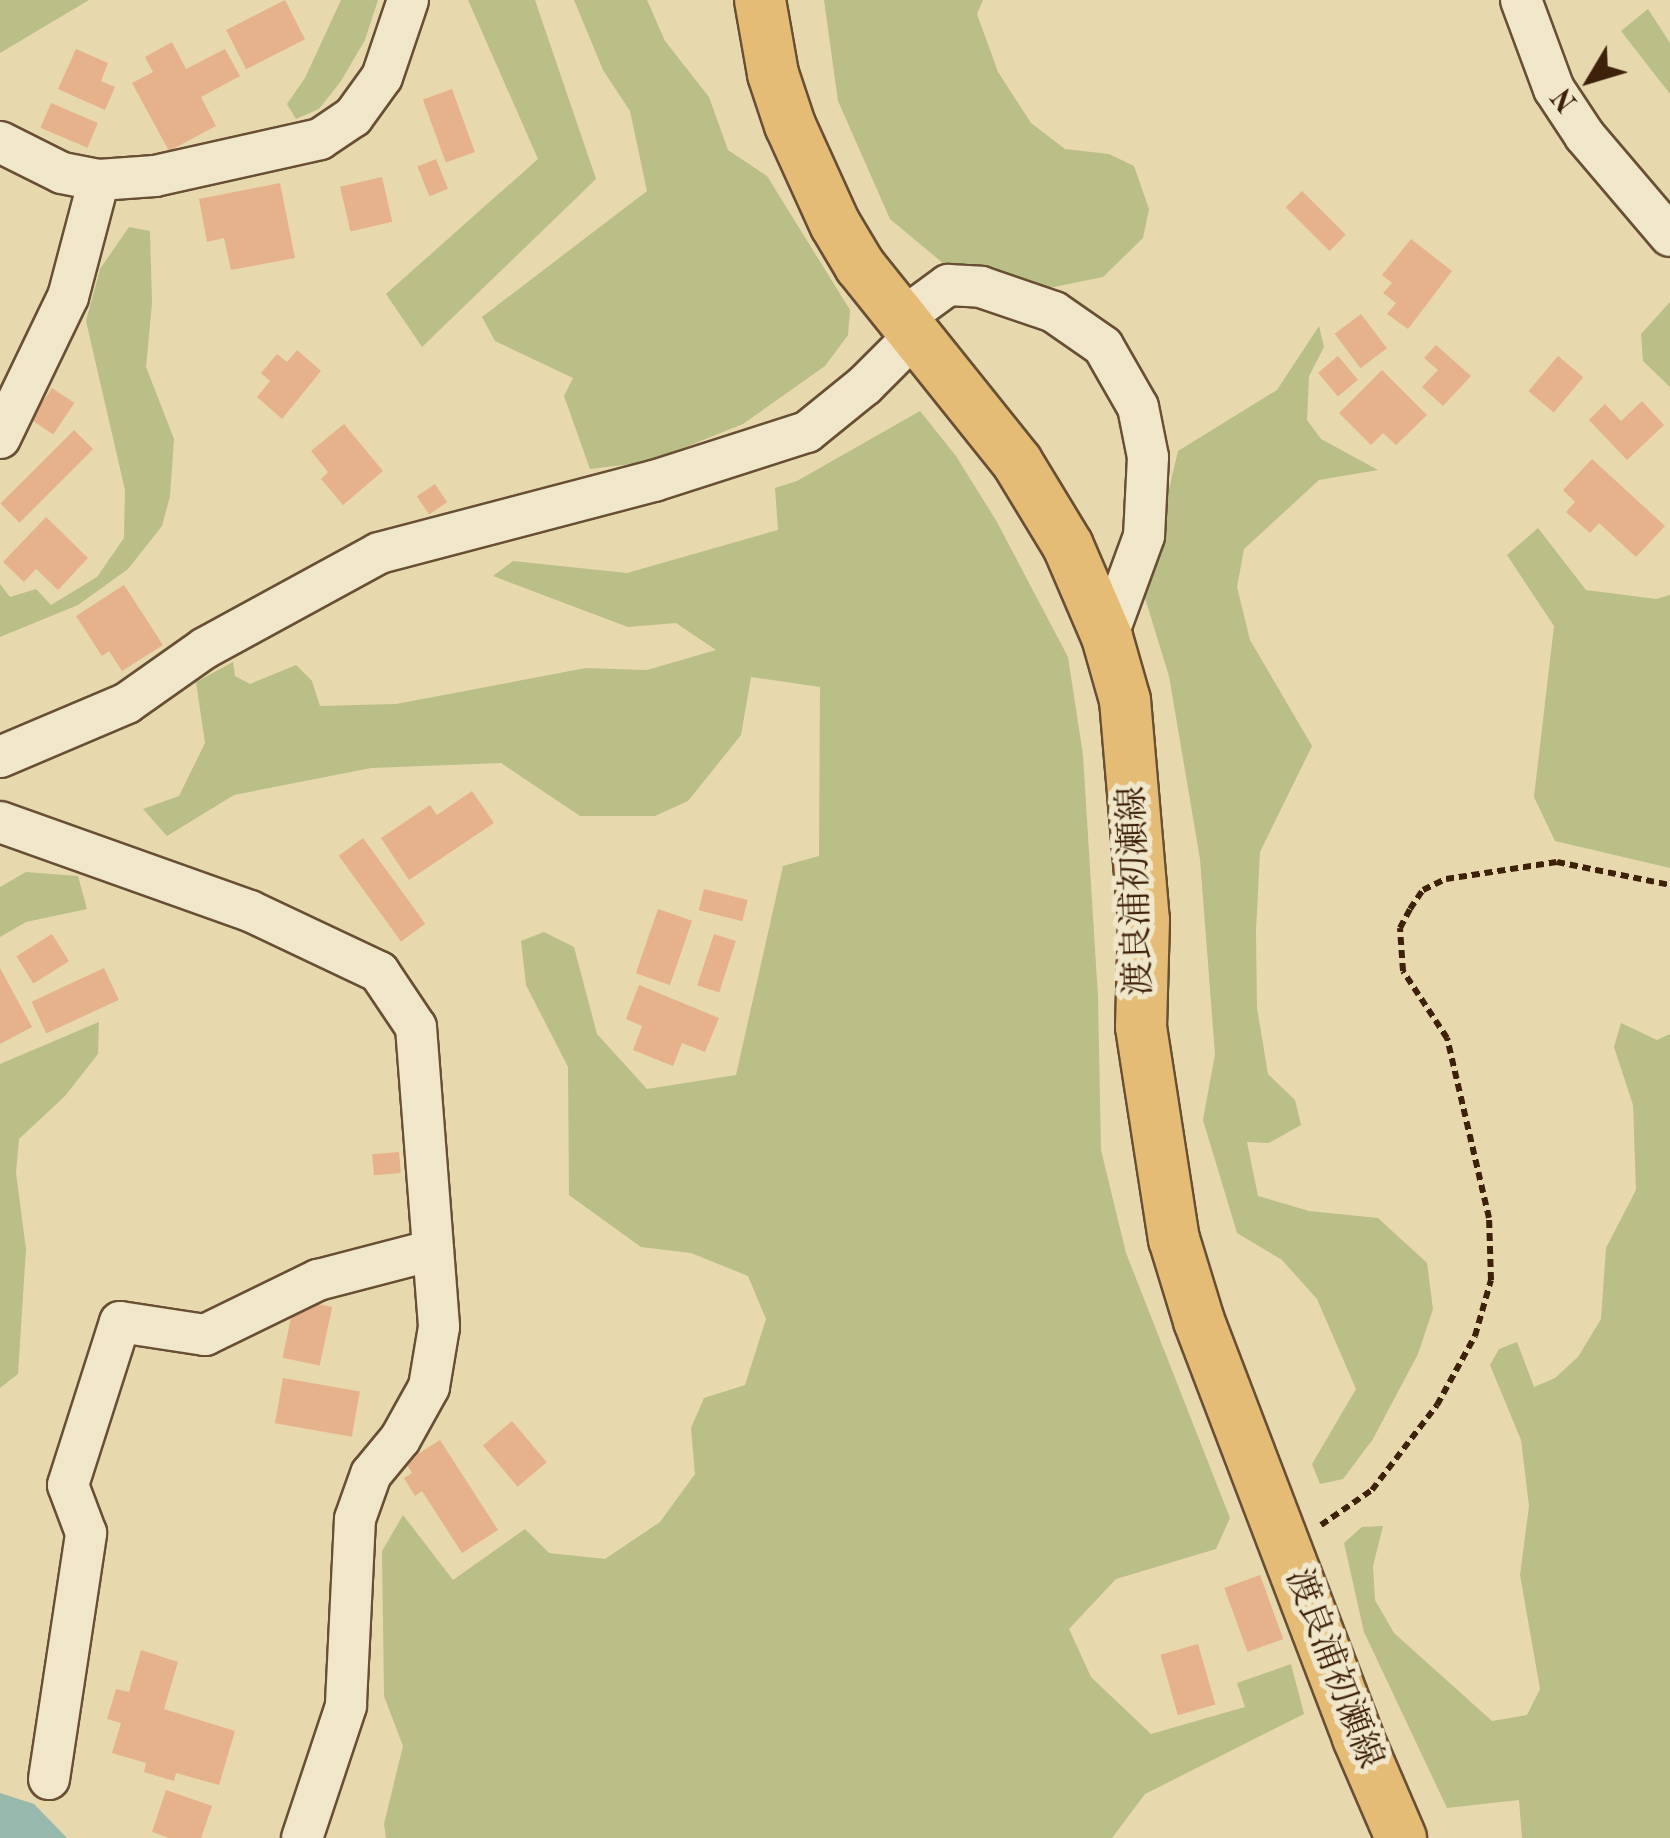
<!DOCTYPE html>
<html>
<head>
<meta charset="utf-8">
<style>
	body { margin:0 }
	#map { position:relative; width:1670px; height:1838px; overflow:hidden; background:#e8d8ad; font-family:"Old Standard TT","Noto Serif JP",serif }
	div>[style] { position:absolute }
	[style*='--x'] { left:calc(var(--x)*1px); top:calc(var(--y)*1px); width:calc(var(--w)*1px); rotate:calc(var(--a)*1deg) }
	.green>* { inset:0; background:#babe87 }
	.water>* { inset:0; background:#97b9ae }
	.building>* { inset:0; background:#e5b28c; transform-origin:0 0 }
	.path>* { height:6px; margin-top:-3px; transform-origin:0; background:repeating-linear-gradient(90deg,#3e210b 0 8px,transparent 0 13px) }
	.roads { filter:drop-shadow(2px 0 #684f34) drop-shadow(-2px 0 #684f34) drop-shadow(0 2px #684f34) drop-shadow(0 -2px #684f34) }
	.minor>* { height:40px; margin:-20px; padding:0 20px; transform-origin:20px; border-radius:20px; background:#f0e6ca }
	.major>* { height:50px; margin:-25px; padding:0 25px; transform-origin:25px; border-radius:25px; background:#e4bc76 }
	span { translate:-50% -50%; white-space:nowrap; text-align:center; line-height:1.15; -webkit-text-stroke:10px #f0e6ca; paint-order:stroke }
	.street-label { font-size:35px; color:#3e210b }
	.north { position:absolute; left:1540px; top:30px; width:100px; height:100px; -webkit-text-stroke:8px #f0e6ca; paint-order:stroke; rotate:232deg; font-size:28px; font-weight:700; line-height:40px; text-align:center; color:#3e210b }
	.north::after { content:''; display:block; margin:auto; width:35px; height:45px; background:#3e210b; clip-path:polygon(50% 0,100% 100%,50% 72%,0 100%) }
</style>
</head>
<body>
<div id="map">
	<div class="green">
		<div style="clip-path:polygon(0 0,89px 0,0 53px)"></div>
		<div style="clip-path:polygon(341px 0,378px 0,365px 40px,341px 81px,319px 109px,296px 119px,287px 104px,305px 78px)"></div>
		<div style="clip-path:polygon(468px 0,535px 0,596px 179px,422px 347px,386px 294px,538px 159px)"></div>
		<div style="clip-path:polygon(574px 0,647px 0,665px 41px,709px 97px,728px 150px,767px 176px,850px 310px,848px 335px,825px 366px,743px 424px,648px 462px,590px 469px,564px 396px,573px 378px,495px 341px,482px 317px,647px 191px,630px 111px,603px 70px)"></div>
		<div style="clip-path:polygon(824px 0,983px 0,977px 14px,998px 72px,1031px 123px,1065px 149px,1109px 154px,1134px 166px,1149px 209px,1143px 238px,1103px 277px,1054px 287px,1017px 285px,950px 269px,890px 219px,838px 101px)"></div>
		<div style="clip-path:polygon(1648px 9px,1670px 43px,1670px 94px,1621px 31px)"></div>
		<div style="clip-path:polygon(129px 227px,150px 231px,152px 303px,146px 367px,174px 439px,170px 496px,162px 526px,128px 569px,78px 605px,0 637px,0 584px,10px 597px,36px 589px,51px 605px,97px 577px,124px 538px,125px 490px,86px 321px,100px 269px)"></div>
		<div style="clip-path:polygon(1670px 302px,1670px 387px,1643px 361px,1641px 334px)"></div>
		<div style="clip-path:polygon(1319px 326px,1324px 347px,1309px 376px,1307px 420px,1321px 439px,1378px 470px,1319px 480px,1244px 549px,1237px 587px,1250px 640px,1312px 746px,1260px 852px,1256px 931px,1257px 1008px,1268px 1074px,1295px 1100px,1301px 1125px,1269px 1143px,1247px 1142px,1258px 1196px,1309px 1211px,1378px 1218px,1427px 1263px,1433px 1309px,1418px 1354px,1373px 1439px,1343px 1479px,1320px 1484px,1312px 1464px,1356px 1389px,1317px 1299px,1282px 1260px,1237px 1233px,1203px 1120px,1215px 1054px,1200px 859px,1169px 676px,1144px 595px,1178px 451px,1277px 390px)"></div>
		<div style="clip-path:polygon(920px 411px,956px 456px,997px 522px,1068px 657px,1083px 755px,1098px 997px,1101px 1150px,1126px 1253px,1230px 1518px,1216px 1549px,1116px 1579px,1069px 1629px,1091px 1677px,1151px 1734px,1245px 1707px,1237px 1683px,1291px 1664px,1304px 1714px,1145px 1794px,1112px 1838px,386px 1838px,384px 1824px,403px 1746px,384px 1696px,382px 1551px,403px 1515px,453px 1580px,525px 1529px,549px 1553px,605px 1559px,660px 1522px,695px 1474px,691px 1428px,704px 1398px,745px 1385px,766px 1319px,748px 1276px,691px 1253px,641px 1247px,569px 1195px,568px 1067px,526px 985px,521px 941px,544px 932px,574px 947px,597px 1034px,647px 1089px,736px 1075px,783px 866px,819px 856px,820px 687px,751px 677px,741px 735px,688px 801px,655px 816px,580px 816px,501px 763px,371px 768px,234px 795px,167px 836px,143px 809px,179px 796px,205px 743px,196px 682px,233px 662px,235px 676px,250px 684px,296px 665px,312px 681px,320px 706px,396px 704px,586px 668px,647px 670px,716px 650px,676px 623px,628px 627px,493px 576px,513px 561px,627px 573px,778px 530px,775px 488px,797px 481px)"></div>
		<div style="clip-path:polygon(1538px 528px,1586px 590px,1656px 599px,1670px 595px,1670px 868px,1555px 841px,1534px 797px,1554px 626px,1507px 555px)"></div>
		<div style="clip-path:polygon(26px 872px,78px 876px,87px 909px,26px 922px,0 937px,0 887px)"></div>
		<div style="clip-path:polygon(99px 1022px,98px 1054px,65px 1096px,19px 1139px,16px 1173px,26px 1249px,18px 1374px,0 1388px,0 1064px)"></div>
		<div style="clip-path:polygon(1621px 1023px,1657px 1040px,1670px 1034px,1670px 1838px,1522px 1838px,1519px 1800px,1447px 1808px,1364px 1632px,1344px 1543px,1362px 1527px,1383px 1526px,1373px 1566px,1375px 1600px,1394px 1633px,1492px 1721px,1527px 1715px,1540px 1689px,1520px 1575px,1529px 1506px,1521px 1440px,1490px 1365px,1499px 1349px,1517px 1342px,1534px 1387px,1555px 1378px,1578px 1357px,1601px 1319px,1606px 1248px,1636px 1190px,1633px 1105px,1614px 1047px)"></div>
	</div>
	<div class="water">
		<div style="clip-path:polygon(0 1793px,34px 1804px,67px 1838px,0 1838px)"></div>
	</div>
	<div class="building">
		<div style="left:285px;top:0;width:44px;height:66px;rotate:63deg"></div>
		<div style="clip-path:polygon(172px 42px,186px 69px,225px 49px,240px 76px,201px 97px,216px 126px,169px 151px,132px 83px,153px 72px,145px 57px)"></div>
		<div style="clip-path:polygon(76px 49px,108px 63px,101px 81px,115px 87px,105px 110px,58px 89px)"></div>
		<div style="left:452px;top:89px;width:67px;height:31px;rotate:70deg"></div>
		<div style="left:51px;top:103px;width:51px;height:27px;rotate:23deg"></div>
		<div style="left:436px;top:159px;width:32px;height:20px;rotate:68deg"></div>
		<div style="left:382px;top:177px;width:46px;height:43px;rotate:77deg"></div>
		<div style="clip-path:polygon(280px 183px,295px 258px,231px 270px,224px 238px,207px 242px,199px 199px)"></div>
		<div style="left:1302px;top:191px;width:62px;height:23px;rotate:45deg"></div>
		<div style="clip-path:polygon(1411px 239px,1452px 271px,1408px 329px,1387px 314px,1396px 303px,1383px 293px,1392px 283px,1382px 275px)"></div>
		<div style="left:1361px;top:314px;width:43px;height:33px;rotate:53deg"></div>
		<div style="clip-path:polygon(1436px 345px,1471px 376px,1443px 406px,1422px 387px,1438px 370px,1424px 358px)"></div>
		<div style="clip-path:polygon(297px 350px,321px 371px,282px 419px,257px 397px,270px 381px,261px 373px,277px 354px,287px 362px)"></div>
		<div style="left:1338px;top:356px;width:31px;height:26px;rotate:50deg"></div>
		<div style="left:1558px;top:356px;width:33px;height:46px;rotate:40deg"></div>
		<div style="clip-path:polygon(1382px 370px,1427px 415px,1396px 445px,1383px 433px,1371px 445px,1339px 413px)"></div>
		<div style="left:52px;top:388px;width:27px;height:38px;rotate:34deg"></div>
		<div style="clip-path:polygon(1642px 401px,1664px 425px,1627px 460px,1589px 420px,1605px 404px,1621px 421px)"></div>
		<div style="clip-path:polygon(344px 424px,383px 471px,343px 505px,321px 479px,328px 472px,311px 451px)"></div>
		<div style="left:74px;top:430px;width:27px;height:104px;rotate:45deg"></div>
		<div style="clip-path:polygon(1592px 459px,1665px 526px,1636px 557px,1599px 523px,1590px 533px,1566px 512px,1575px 502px,1563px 490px)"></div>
		<div style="left:435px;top:484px;width:22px;height:22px;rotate:56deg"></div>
		<div style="clip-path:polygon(46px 517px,88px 558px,58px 590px,36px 569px,24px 582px,3px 562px)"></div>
		<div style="clip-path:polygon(124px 585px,163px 645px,122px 671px,109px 651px,102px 656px,76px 616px)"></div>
		<div style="clip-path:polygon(472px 791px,494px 823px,409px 880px,381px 838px,430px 805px,437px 815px)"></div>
		<div style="left:363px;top:838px;width:106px;height:30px;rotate:54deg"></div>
		<div style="left:704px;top:889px;width:45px;height:22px;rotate:14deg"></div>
		<div style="left:658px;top:909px;width:36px;height:68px;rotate:19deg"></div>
		<div style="left:52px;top:934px;width:32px;height:42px;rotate:58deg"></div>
		<div style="left:714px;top:934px;width:23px;height:54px;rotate:18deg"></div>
		<div style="clip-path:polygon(0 968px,32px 1027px,0 1044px)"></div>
		<div style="left:104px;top:968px;width:35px;height:80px;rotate:65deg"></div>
		<div style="clip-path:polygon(639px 985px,719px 1018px,705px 1052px,682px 1043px,673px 1066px,633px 1050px,642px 1026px,626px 1019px)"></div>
		<div style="left:399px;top:1152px;width:21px;height:27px;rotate:85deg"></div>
		<div style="left:295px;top:1299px;width:38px;height:60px;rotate:12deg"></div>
		<div style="left:283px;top:1378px;width:78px;height:46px;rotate:10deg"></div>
		<div style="left:512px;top:1421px;width:54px;height:38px;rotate:50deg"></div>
		<div style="clip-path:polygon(440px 1440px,498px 1530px,462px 1553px,422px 1491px,415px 1496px,404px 1478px,412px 1473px,405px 1462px)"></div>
		<div style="left:1260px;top:1575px;width:68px;height:38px;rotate:70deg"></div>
		<div style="left:1198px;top:1644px;width:63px;height:39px;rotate:74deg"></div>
		<div style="clip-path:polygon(141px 1650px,178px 1662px,164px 1709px,235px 1731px,219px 1785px,176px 1773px,174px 1781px,144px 1772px,146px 1763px,112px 1753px,121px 1723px,107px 1719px,116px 1689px,129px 1692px)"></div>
		<div style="clip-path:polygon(166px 1790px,212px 1806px,201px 1838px,169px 1838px,152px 1832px)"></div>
	</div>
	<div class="path">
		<div style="--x:1321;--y:1525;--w:62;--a:-34.5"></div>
		<div style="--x:1372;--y:1490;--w:107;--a:-52.6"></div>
		<div style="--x:1437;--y:1405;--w:79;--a:-61.2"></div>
		<div style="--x:1475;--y:1336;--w:58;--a:-74.1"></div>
		<div style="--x:1491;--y:1280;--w:62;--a:-91.8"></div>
		<div style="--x:1489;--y:1218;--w:185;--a:-103.1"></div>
		<div style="--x:1447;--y:1038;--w:80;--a:-123.3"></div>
		<div style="--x:1403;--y:971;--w:43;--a:-94"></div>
		<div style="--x:1400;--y:928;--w:21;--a:-62"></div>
		<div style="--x:1410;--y:909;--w:23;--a:-56"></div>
		<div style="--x:1423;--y:890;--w:25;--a:-26"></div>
		<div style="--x:1446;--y:879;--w:112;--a:-8.7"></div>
		<div style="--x:1557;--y:862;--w:115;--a:11.5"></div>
	</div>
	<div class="roads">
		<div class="minor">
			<div style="--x:1521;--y:0;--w:95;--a:69.7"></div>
			<div style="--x:1554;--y:89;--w:56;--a:56.6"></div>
			<div style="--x:1585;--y:136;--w:131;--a:49.6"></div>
			<div style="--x:0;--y:142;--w:69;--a:26.6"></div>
			<div style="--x:62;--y:173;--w:38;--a:11"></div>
			<div style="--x:99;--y:180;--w:56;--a:-4.1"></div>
			<div style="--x:155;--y:176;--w:169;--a:-12.6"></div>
			<div style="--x:320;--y:139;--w:40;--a:-34"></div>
			<div style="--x:353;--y:117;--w:49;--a:-54.1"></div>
			<div style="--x:382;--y:77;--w:81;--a:-71.3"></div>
			<div style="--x:903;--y:318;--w:56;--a:-36.3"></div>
			<div style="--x:948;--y:285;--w:33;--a:3"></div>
			<div style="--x:981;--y:287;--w:77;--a:18.9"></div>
			<div style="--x:1054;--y:312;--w:60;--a:34.8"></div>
			<div style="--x:1103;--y:346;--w:70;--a:60.2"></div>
			<div style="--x:1138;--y:407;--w:51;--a:78.7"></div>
			<div style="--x:1148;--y:457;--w:79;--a:92.9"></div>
			<div style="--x:1144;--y:536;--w:108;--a:110.1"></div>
			<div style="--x:0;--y:438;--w:157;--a:-64.3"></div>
			<div style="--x:68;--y:297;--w:121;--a:-75.2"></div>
			<div style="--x:0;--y:757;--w:138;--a:-23"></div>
			<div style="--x:127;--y:703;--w:95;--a:-35.2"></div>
			<div style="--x:205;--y:648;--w:198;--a:-28.6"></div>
			<div style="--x:379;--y:553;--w:284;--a:-14.7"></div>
			<div style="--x:654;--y:481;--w:161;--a:-17.8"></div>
			<div style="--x:807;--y:432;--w:75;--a:-39"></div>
			<div style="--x:865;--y:385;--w:72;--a:-45"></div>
			<div style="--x:0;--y:822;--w:265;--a:19.6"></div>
			<div style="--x:250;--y:911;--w:143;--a:25.3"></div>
			<div style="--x:379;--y:972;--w:66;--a:56.1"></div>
			<div style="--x:416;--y:1027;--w:301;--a:85.6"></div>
			<div style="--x:439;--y:1327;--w:61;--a:99.5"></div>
			<div style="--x:429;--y:1387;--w:60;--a:119.1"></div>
			<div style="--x:400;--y:1439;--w:45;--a:129.6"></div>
			<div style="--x:371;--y:1474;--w:48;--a:109.6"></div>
			<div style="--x:355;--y:1519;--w:187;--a:92.8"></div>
			<div style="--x:346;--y:1706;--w:139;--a:108.4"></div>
			<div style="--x:49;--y:1779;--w:249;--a:-81.4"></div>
			<div style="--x:86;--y:1533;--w:51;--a:-110.6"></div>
			<div style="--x:68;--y:1485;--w:171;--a:-72.3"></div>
			<div style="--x:120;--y:1322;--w:86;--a:8.7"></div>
			<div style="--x:205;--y:1335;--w:126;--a:-26"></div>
			<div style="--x:318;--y:1280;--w:119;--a:-14.6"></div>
		</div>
		<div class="major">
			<div style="--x:760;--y:0;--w:75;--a:80"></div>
			<div style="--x:773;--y:74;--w:54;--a:71.6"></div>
			<div style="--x:790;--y:125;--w:109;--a:65.6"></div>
			<div style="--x:835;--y:224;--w:49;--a:59.2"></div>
			<div style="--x:860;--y:266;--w:251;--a:51.3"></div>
			<div style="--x:1017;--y:462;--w:98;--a:58.7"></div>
			<div style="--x:1068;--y:546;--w:99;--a:66.8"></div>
			<div style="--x:1107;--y:637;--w:66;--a:74.1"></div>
			<div style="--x:1125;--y:700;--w:221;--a:85.1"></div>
			<div style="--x:1144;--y:920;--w:107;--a:91.6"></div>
			<div style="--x:1141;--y:1027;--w:215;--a:81.2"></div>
			<div style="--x:1174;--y:1239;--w:86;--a:73"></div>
			<div style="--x:1199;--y:1321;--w:446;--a:69.1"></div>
			<div style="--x:1358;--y:1738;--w:109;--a:66.7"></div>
		</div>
	</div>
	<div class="street-label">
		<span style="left:1137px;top:891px;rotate:-92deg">渡良浦初瀬線</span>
		<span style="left:1333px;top:1669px;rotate:69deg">渡良浦初瀬線</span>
	</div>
	<div class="north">N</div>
</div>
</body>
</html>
